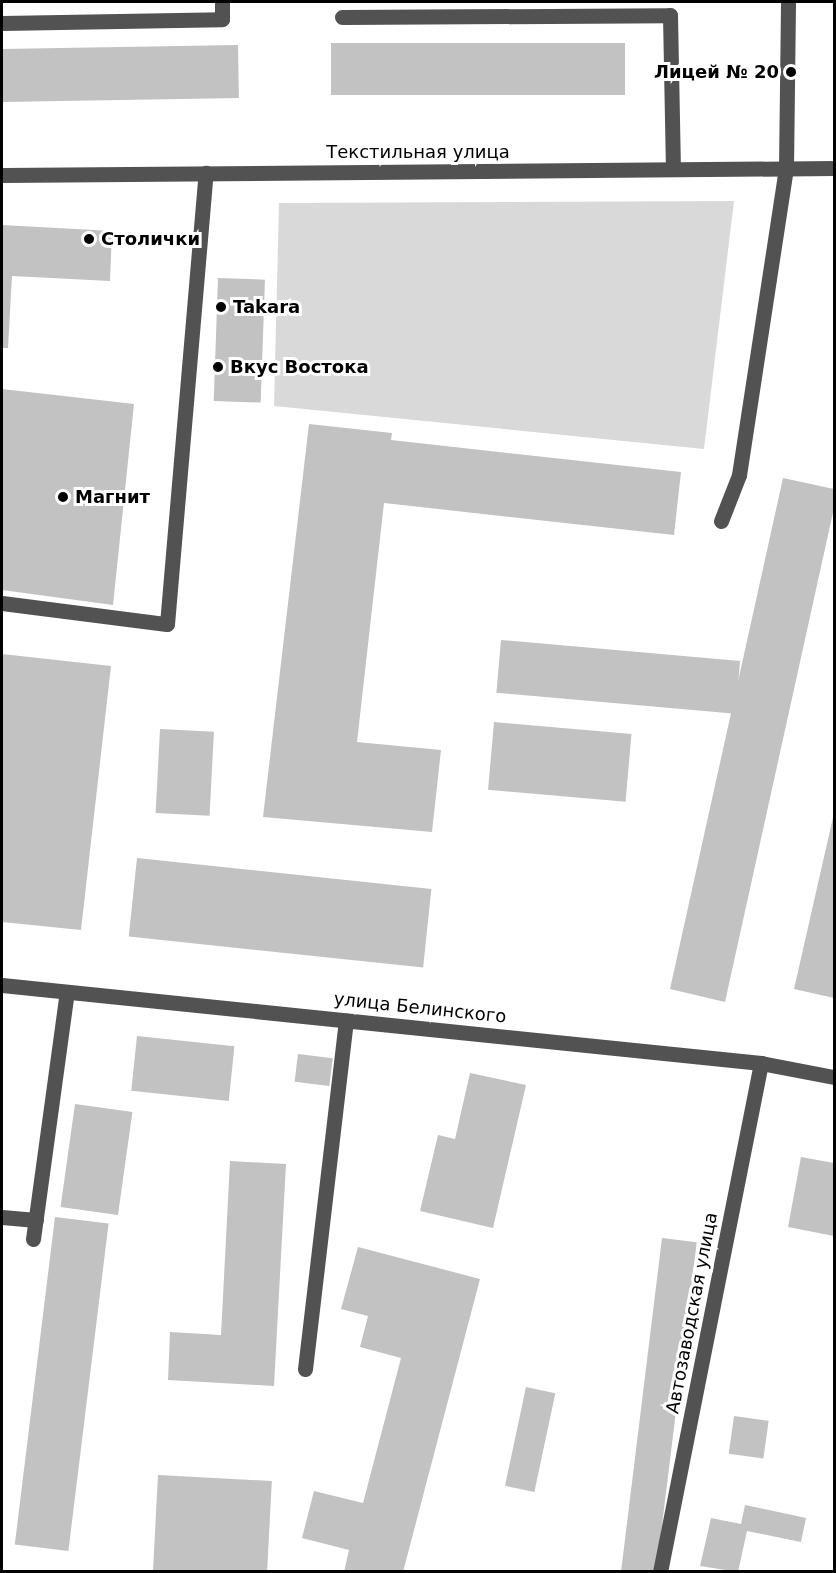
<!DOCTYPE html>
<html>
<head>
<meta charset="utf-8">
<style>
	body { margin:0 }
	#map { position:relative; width:836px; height:1573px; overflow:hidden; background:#fff; font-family:"DejaVu Sans",sans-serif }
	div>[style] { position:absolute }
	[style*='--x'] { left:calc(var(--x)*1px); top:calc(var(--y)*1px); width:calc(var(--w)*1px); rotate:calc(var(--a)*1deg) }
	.green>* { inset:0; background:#d9d9d9 }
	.building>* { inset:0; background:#c2c2c2; transform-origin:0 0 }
	.minor>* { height:15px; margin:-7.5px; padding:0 7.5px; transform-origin:7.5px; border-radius:7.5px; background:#525252 }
	.dots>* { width:16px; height:16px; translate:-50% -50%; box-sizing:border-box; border:3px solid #fff; border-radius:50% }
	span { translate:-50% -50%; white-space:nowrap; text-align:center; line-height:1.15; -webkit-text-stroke:6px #fff; paint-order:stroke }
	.poi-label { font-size:18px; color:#000; font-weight:700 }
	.right { translate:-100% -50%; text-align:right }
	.left { translate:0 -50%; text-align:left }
	.street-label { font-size:18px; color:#000 }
	.frame { position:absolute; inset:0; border:3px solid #000; pointer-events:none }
</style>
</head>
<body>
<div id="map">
	<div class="green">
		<div style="clip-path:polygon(734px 201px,704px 449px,274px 406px,279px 203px)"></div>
	</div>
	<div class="building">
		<div style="left:625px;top:43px;width:52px;height:294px;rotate:90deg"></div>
		<div style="left:238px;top:45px;width:53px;height:236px;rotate:89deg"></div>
		<div style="clip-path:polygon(2px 225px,112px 231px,110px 281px,12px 276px,8px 348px,2px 348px)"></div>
		<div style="left:218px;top:278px;width:47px;height:123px;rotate:2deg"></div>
		<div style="clip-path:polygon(2px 389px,134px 404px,113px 605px,2px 590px)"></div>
		<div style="clip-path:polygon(309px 424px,392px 433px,391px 440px,681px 472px,674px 535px,384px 503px,357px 742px,441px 750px,432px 832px,263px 817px)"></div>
		<div style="clip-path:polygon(783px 478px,834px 489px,834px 508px,725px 1002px,670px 989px)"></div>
		<div style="left:501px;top:640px;width:240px;height:53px;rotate:5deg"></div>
		<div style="clip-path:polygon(2px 654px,111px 666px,81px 930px,2px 922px)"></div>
		<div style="left:494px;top:722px;width:138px;height:68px;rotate:5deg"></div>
		<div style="left:160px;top:729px;width:54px;height:84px;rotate:3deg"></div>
		<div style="clip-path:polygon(834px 813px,834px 998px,794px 989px)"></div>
		<div style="left:137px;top:858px;width:296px;height:79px;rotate:6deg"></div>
		<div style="left:137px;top:1036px;width:98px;height:55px;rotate:6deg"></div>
		<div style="left:298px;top:1054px;width:35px;height:28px;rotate:7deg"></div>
		<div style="clip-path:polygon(470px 1073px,526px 1085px,493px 1228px,420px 1211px,438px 1135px,455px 1139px)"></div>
		<div style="left:75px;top:1104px;width:58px;height:104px;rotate:8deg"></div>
		<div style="clip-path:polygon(801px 1157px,834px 1163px,834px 1236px,788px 1227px)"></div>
		<div style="clip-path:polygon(230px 1161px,286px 1164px,274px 1386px,168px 1380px,170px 1332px,221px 1335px)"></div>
		<div style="left:55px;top:1217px;width:54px;height:330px;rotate:7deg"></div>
		<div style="left:662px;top:1238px;width:35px;height:343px;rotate:7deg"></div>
		<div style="clip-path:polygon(358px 1247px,480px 1279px,403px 1572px,344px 1572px,349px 1550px,302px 1538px,314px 1491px,363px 1503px,401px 1358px,360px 1347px,368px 1316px,341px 1309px)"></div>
		<div style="left:526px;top:1387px;width:30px;height:101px;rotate:12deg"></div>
		<div style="left:734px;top:1416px;width:35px;height:38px;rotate:8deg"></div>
		<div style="left:158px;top:1475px;width:114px;height:97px;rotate:3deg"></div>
		<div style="clip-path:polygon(745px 1505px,806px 1518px,801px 1542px,747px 1531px,738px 1572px,700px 1566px,711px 1518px,741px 1524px)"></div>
	</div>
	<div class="minor">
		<div style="--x:342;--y:17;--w:328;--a:-0.3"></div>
		<div style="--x:670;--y:15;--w:154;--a:88.9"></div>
		<div style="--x:2;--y:23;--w:220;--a:-1"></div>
		<div style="--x:222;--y:19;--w:17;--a:-90"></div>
		<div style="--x:2;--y:175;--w:832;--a:-0.48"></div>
		<div style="--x:721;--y:521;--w:49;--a:-68.6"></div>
		<div style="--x:739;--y:475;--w:311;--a:-81.3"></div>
		<div style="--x:786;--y:168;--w:166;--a:-89.3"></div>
		<div style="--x:2;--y:603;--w:166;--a:7.3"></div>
		<div style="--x:167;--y:624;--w:453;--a:-85.1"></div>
		<div style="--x:2;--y:985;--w:763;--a:5.87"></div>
		<div style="--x:761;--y:1063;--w:74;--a:10.9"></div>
		<div style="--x:2;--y:1217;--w:34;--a:5"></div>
		<div style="--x:33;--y:1239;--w:249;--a:-82.2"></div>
		<div style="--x:305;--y:1369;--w:351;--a:-83.3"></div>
		<div style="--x:660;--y:1572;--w:519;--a:-78.78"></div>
	</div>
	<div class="dots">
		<div style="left:791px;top:72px;background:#000"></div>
		<div style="left:89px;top:239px;background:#000"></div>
		<div style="left:221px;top:307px;background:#000"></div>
		<div style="left:218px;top:367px;background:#000"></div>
		<div style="left:63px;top:497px;background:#000"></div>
	</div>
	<div class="poi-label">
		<span class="right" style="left:779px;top:72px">Лицей № 20</span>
		<span class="left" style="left:101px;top:239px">Столички</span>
		<span class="left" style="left:233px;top:307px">Takara</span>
		<span class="left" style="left:230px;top:367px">Вкус Востока</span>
		<span class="left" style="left:75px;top:497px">Магнит</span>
	</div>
	<div class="street-label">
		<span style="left:418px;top:152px">Текстильная улица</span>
		<span style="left:420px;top:1008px;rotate:6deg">улица Белинского</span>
		<span style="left:692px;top:1313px;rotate:-79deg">Автозаводская улица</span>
	</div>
	<div class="frame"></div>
</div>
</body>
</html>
